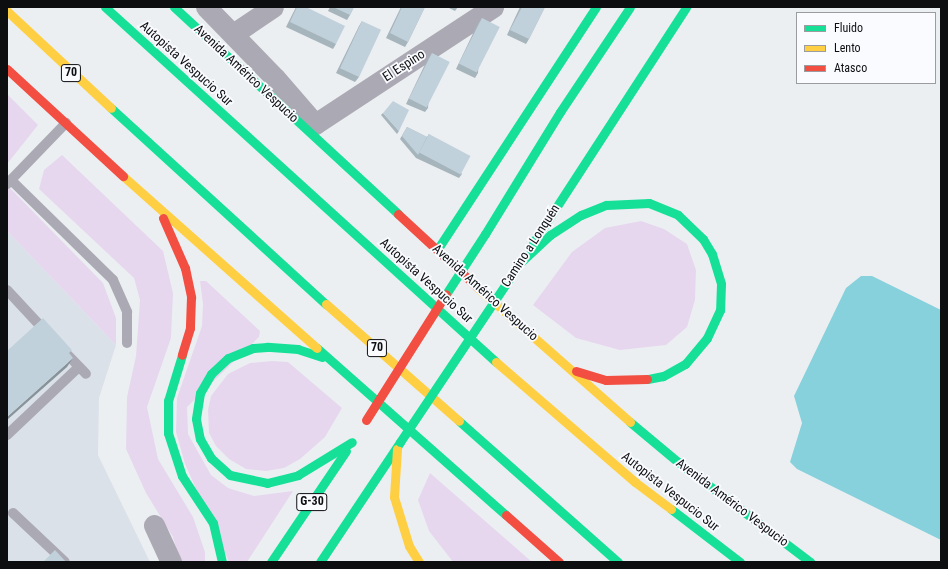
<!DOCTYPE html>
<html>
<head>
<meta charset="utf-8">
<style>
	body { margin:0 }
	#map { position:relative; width:948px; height:569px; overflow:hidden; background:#eceff2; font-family:"Roboto Condensed",sans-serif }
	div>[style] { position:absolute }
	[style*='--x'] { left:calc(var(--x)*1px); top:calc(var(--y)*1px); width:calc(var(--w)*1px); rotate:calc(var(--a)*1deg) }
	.built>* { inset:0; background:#dbe1e9 }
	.green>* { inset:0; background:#e6d7ef }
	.water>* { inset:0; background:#86d1dc }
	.lane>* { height:10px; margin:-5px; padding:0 5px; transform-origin:5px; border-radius:5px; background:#abaab4 }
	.street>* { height:21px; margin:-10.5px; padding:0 10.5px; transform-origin:10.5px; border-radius:10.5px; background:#abaab4 }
	.fast>* { height:9px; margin:-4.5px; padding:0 4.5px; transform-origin:4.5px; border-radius:4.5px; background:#16e098 }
	.slow>* { height:9px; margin:-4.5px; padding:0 4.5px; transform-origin:4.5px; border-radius:4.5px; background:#ffcf43 }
	.jam>* { height:9px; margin:-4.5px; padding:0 4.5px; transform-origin:4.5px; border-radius:4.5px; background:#f24e42 }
	.fast-bridge>* { height:9px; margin:-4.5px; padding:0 4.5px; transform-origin:4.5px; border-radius:4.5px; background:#16e098 }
	.jam-bridge>* { height:9px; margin:-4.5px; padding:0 4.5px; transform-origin:4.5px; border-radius:4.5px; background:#f24e42 }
	.wall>* { inset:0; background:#a6b4bc }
	.shaded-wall>* { inset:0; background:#879299 }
	.building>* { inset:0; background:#c1d1db; transform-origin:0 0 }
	span { translate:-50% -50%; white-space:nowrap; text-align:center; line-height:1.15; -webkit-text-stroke:3.5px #f9fbff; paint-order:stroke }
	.shield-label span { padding:1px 3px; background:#f9fbff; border:1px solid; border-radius:3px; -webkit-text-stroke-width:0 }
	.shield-label { font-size:12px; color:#0d0e10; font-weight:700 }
	.street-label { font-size:13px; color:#0d0e10 }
	.frame { position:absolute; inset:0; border:8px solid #0d0e10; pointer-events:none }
	.legend { position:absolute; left:796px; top:12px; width:140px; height:72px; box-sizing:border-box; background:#f9fbff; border:1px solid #9b9c9f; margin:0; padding:5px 7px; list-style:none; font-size:12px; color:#0d0e10 }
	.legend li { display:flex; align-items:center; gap:8px; height:20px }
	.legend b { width:20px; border:1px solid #9b9c9f }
</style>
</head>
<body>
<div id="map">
	<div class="built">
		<div style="clip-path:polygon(7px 231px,116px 345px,99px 398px,98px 455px,150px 562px,7px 562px)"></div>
	</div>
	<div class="green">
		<div style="clip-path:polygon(7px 94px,38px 125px,7px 164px)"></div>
		<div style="clip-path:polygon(62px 155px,163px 251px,173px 293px,171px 338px,147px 407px,158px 459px,193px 517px,205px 552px,205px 562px,180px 562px,173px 537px,146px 493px,126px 449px,127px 397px,136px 356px,140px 300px,134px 278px,39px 189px,44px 170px)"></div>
		<div style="clip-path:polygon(7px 185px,103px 283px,116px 318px,116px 345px,7px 231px)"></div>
		<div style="clip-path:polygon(641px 221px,664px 229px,687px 244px,696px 270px,695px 300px,687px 327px,666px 345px,620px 350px,576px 338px,533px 305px,572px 252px,605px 228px)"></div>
		<div style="clip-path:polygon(200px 281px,206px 281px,260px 331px,259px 337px,187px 407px,188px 434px,211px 475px,228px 488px,254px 496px,293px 491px,247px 562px,229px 562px,185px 464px,176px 432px,177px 398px,202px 326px,203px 304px)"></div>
		<div style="clip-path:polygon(272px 361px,288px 362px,342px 408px,325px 437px,300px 459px,284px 468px,266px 471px,246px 469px,229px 459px,216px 446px,209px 433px,208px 410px,211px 396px,228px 374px,250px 363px)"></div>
		<div style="clip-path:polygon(430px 473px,532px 562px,453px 562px,429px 531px,418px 500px)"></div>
	</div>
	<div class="water">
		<div style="clip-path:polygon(861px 276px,872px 276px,941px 310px,941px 540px,797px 469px,790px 462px,802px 423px,794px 396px,846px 288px)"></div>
	</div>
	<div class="lane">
		<div style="--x:11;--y:180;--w:143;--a:44.4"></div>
		<div style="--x:113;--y:280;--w:35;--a:66"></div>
		<div style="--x:127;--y:312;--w:31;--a:90"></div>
		<div style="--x:7;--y:184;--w:85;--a:-46"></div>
		<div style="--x:7;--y:290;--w:57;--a:47.1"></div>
		<div style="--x:63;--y:350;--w:33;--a:46"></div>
		<div style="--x:7;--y:435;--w:99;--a:-43.4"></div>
		<div style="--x:13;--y:513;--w:71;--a:43.3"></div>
	</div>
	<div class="street">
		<div style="--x:206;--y:7;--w:99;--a:45.8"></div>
		<div style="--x:275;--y:78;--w:61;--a:49"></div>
		<div style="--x:315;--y:124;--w:213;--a:-33.3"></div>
		<div style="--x:233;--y:34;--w:48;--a:-34"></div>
		<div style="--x:154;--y:525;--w:41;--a:65.3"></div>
	</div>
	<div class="fast">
		<div style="--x:105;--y:7;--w:528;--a:42.24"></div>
		<div style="--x:174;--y:7;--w:305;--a:42.7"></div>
		<div style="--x:111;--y:108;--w:291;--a:42.4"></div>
		<div style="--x:485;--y:234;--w:143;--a:-58.4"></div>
		<div style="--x:560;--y:112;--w:126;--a:-56.3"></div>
		<div style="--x:533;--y:243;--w:281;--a:-57"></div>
		<div style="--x:437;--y:250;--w:290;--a:-56.8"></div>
		<div style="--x:521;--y:262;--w:40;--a:-43"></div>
		<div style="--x:550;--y:235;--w:37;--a:-33"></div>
		<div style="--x:581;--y:215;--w:27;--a:-22"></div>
		<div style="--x:606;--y:205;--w:43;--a:-2.7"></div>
		<div style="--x:649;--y:203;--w:31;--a:22"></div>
		<div style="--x:678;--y:215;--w:35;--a:44"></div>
		<div style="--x:703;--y:239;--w:17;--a:59"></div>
		<div style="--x:712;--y:254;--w:31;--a:73"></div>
		<div style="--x:721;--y:284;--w:26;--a:92"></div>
		<div style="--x:720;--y:310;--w:31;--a:115"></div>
		<div style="--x:707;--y:338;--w:34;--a:130"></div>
		<div style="--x:685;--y:364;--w:25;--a:151"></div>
		<div style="--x:663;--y:376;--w:16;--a:169"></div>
		<div style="--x:317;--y:348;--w:252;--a:41.5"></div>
		<div style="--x:182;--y:355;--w:48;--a:106.9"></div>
		<div style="--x:168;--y:401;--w:32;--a:90"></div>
		<div style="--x:168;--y:433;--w:45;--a:72"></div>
		<div style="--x:182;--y:476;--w:56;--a:56.6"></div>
		<div style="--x:213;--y:523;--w:40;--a:77"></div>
		<div style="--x:322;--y:357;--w:25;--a:-162"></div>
		<div style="--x:298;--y:349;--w:31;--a:-176"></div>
		<div style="--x:267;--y:347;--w:14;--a:176"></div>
		<div style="--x:253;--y:348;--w:27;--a:158"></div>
		<div style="--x:228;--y:358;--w:23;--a:137"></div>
		<div style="--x:211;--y:374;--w:22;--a:120"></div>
		<div style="--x:200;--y:393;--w:26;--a:99"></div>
		<div style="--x:196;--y:419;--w:20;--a:79"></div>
		<div style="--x:200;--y:439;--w:22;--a:60"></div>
		<div style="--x:211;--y:458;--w:25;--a:42"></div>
		<div style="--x:230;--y:475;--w:38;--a:12"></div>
		<div style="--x:267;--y:483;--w:32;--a:-14"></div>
		<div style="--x:298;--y:475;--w:63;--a:-31.4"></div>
		<div style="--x:459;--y:421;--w:213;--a:41.6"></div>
		<div style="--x:630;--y:422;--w:62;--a:39.8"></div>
		<div style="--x:678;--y:462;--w:166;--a:37.1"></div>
		<div style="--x:671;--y:509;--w:87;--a:37.5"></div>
		<div style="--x:271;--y:562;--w:134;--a:-56"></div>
		<div style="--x:320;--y:562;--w:144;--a:-56.3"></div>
	</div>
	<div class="slow">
		<div style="--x:7;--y:11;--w:142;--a:43"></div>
		<div style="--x:123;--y:176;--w:259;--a:41.6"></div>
		<div style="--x:477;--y:287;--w:204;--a:41.4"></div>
		<div style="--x:326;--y:304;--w:177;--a:41.3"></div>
		<div style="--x:496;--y:362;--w:184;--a:40.8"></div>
		<div style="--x:635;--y:482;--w:45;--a:36.9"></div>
		<div style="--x:397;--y:449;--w:48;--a:93.6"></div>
		<div style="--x:394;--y:497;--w:51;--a:73"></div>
		<div style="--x:409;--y:546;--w:19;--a:58"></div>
	</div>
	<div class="jam">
		<div style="--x:7;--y:69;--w:158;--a:42.7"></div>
		<div style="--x:398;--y:214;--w:108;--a:42.7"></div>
		<div style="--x:163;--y:218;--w:55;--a:66.3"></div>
		<div style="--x:185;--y:268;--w:30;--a:78"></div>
		<div style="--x:191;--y:297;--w:31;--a:92"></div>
		<div style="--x:190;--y:328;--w:28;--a:107"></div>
		<div style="--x:576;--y:371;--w:31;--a:17"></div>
		<div style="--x:606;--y:380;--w:41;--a:-1.4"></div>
		<div style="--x:506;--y:515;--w:71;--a:41.6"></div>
	</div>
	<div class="fast-bridge">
		<div style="--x:446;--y:294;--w:72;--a:-57"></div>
		<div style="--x:400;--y:442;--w:212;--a:-56.2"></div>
	</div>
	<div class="jam-bridge">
		<div style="--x:366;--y:420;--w:149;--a:-57.6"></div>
	</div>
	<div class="wall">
		<div style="clip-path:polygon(296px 7px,306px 7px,336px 44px,333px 49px,286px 27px)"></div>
		<div style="clip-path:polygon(330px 7px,354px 7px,350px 15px,347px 20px,328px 11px)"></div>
		<div style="clip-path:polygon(401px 7px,425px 7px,408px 42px,405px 47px,386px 38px)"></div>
		<div style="clip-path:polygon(447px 7px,458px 7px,455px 11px)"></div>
		<div style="clip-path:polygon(520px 7px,545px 7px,529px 39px,526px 44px,507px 35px)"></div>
		<div style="clip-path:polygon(482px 18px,478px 73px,475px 78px,456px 69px,478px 23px)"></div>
		<div style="clip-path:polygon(362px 21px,359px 77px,355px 82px,336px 73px,359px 26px)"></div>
		<div style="clip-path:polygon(432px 53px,428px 108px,425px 112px,406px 104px,428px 58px)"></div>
		<div style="clip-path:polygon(383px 113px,399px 131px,397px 134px,381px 115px)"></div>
		<div style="clip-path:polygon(407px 127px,427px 137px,429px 134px,462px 174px,459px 178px,416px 158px,400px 139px)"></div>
	</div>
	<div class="shaded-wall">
		<div style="clip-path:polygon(73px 358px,67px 367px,7px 420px,7px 417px)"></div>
	</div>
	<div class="building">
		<div style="clip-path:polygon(297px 7px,306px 7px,345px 26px,336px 44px,290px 22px)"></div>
		<div style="clip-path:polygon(333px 7px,354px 7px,350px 15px)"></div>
		<div style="clip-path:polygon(402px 7px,425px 7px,408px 42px,390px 33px)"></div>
		<div style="clip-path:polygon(522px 7px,545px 7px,529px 39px,510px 30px)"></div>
		<div style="left:482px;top:18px;width:20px;height:51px;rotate:27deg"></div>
		<div style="left:362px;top:21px;width:21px;height:52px;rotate:25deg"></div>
		<div style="left:432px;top:53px;width:20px;height:51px;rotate:27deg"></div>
		<div style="clip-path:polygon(393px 101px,409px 110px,399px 131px,383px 113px)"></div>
		<div style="clip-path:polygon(407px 127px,427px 137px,418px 155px,402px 136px)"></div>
		<div style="left:429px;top:134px;width:47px;height:21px;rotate:28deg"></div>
		<div style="clip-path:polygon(43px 318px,72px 350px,69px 353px,73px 358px,7px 417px,7px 351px)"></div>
		<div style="clip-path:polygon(55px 550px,66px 562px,43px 562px)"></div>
	</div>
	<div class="shield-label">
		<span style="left:71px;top:73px">70</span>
		<span style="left:377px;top:348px">70</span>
		<span style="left:312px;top:502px">G-30</span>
	</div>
	<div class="street-label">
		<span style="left:186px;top:64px;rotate:42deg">Autopista Vespucio Sur</span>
		<span style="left:404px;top:66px;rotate:-33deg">El Espino</span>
		<span style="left:246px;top:74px;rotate:43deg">Avenida Américo Vespucio</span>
		<span style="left:531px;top:246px;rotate:-57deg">Camino a Lonquén</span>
		<span style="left:426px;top:281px;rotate:42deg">Autopista Vespucio Sur</span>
		<span style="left:485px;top:293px;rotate:42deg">Avenida Américo Vespucio</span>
		<span style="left:670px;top:492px;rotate:38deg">Autopista Vespucio Sur</span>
		<span style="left:732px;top:503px;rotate:37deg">Avenida Américo Vespucio</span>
	</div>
	<div class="frame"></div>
	<ul class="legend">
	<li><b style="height:5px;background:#16e098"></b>Fluido</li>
	<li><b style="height:5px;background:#ffcf43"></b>Lento</li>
	<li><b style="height:5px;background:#f24e42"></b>Atasco</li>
	</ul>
</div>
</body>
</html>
